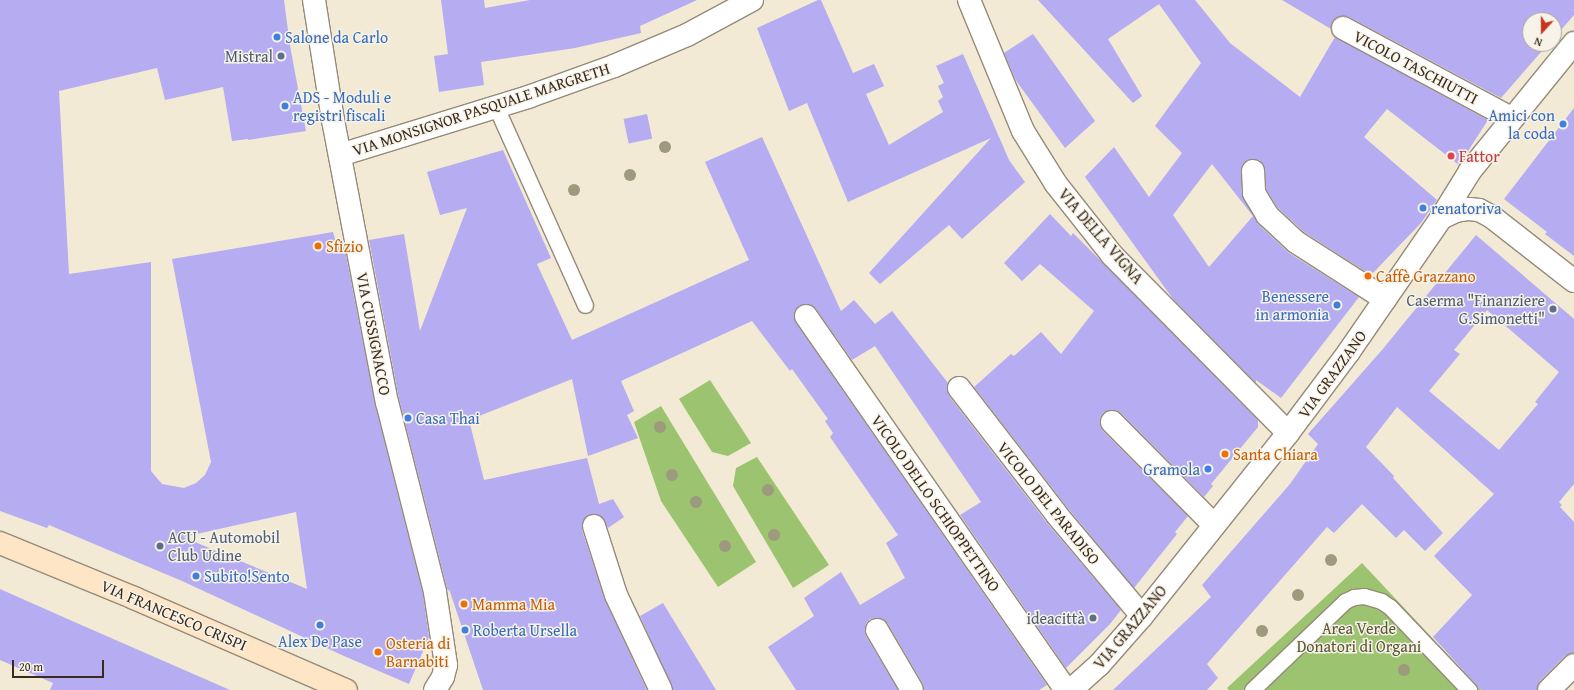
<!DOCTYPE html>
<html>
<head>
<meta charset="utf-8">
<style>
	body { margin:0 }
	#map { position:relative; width:1574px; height:690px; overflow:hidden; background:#f2ead4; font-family:"Gentium Book Plus",serif }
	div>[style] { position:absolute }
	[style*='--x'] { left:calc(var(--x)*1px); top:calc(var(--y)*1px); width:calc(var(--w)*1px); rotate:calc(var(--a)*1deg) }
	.green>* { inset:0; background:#9cc36f }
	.building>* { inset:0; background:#b5acf1; transform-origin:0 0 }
	.roads { filter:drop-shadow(1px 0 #968a79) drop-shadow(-1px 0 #968a79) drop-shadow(0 1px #968a79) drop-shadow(0 -1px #968a79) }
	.lane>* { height:15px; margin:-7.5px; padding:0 7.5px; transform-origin:7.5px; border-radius:7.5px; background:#fff }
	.street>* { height:22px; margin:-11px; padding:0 11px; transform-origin:11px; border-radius:11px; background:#fff }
	.secondary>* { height:22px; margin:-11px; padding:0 11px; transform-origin:11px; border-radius:11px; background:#fde5c5 }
	.trees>* { width:12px; height:12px; margin:-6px; border-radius:50%; background:#9d9a7d }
	.dots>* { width:11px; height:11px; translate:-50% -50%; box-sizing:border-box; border:2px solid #f7f3e8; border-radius:50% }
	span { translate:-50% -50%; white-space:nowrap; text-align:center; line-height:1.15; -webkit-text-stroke:3px #f7f3e8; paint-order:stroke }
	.shop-label { font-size:16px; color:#366cbe }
	.left { translate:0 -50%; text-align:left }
	.right { translate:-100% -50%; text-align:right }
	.service-label { font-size:16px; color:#4e5e75 }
	.street-label { font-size:16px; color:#3b2a1e }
	.health-label { font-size:16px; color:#be3a42 }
	.food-label { font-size:16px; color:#c56008 }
	.park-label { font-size:16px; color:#585836 }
	.north { position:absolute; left:1522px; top:12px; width:40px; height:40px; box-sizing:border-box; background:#f7f3e8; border:1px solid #aca397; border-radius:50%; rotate:201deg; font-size:11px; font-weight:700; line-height:16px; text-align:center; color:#3b2a1e }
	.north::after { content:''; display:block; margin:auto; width:14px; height:18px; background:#c8321e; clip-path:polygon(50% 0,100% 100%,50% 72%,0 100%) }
	.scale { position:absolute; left:12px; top:660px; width:92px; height:18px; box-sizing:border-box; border:2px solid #3b2a1e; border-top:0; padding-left:5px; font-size:12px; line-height:14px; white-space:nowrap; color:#3b2a1e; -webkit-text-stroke:3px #f7f3e8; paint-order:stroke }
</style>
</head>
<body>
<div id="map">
	<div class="green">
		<div style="clip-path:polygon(710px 380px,751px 443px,728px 456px,712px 452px,679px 399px)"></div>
		<div style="clip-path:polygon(661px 406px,756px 562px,718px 587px,661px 501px,634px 422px)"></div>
		<div style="clip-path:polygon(757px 457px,829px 565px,793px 588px,733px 486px,736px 468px)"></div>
		<div style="clip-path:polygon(1362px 563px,1481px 690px,1229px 690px,1227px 688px)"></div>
	</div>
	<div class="building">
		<div style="clip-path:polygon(evenodd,0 0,284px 0,290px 46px,306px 131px,248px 140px,248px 139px,232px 141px,223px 87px,165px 100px,157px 68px,59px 91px,69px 274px,151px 262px,151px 471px,162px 484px,184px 488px,196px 483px,205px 475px,211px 462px,172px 259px,333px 232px,337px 246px,344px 245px,375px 404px,423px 594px,429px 637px,409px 684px,344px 656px,182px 581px,49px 525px,47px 528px,0 511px,0 0,296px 512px,307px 589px,183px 537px,296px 512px)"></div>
		<div style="clip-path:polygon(441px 0,484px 0,485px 8px,530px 0,697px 0,640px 26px,641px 33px,575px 48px,481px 62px,484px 85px,439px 92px,434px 56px,448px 54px)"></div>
		<div style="clip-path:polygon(818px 0,821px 0,853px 73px,874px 64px,884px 86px,866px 94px,889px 145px,943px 112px,938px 101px,943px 97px,938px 86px,944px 83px,936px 66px,963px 54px,1009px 160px,1025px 182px,962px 239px,949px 225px,880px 284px,869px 273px,991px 138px,848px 202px,807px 103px,789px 111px,757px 28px)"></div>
		<div style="clip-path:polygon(evenodd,1038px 0,1195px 0,1230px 43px,1300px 97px,1335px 37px,1488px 120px,1459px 165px,1387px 109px,1364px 137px,1437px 200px,1421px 223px,1371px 275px,1304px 232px,1277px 207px,1266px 189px,1265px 170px,1264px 165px,1259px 160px,1252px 159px,1247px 160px,1242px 165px,1241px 172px,1242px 194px,1258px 224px,1289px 253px,1359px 297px,1281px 398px,1256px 380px,1256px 383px,1173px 299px,1085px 177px,1114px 147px,1149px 197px,1182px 153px,1155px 126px,1201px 63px,1159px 4px,1108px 39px,1142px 96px,1133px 103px,1038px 0,1212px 164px,1253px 216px,1209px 267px,1173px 215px,1212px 164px)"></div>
		<div style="clip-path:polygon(1282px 0,1574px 0,1574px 15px,1554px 38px,1554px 20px,1530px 20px,1530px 44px,1548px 44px,1501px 98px,1349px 17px,1342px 16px,1336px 18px,1332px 22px,1331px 29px)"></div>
		<div style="clip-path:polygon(1033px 34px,1095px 121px,1065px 148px,1015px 79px,1004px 53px)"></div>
		<div style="clip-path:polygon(1574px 108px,1574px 256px,1545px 234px,1547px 232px,1504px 199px)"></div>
		<div style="left:647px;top:114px;width:25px;height:24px;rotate:78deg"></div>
		<div style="clip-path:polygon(762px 137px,841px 311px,854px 300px,875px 324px,892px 311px,948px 383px,947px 389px,949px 396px,1047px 523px,1121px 610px,1110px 624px,1066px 668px,960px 515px,981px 502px,875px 346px,852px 360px,816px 309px,811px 305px,805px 304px,799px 306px,795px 311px,794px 317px,796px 323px,1047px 685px,1039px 690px,924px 690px,923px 684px,888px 624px,883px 619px,877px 618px,870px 619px,866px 623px,865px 630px,866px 636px,898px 690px,796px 690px,768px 647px,814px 616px,804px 598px,841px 572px,860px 605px,905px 578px,886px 543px,898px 535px,830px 437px,833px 433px,825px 421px,828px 419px,792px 369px,790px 371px,752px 321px,621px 381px,634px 411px,627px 415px,638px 438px,588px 456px,572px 379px,469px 420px,484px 480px,587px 458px,599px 504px,613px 499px,624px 517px,608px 528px,602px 517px,596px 514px,591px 514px,585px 518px,582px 524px,582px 530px,605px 600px,647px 690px,483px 690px,449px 589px,448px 592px,399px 399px,369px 240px,404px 234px,420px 331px,467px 208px,440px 215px,427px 172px,503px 150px,551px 258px,537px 264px,572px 340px,749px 260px,705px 162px)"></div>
		<div style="clip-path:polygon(1050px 214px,1071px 236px,1073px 233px,1098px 258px,1258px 420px,1258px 427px,1211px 484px,1213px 486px,1204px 497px,1121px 413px,1116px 410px,1109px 410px,1103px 413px,1100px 418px,1100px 425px,1103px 431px,1188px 516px,1175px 532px,1177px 534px,1134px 588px,1067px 507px,974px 387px,1011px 354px,1014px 356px,1041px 332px,1061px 354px,1094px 311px,1040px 264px,1022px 281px,1004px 263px)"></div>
		<div style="clip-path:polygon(evenodd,1476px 235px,1574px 319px,1574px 484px,1559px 502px,1562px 505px,1560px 507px,1574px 522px,1574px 653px,1565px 656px,1540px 681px,1537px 690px,1481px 690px,1433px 637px,1472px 595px,1434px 556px,1494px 494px,1397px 407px,1366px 447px,1394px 476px,1393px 478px,1443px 533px,1425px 551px,1404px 530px,1396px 538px,1362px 504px,1334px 533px,1327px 527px,1207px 664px,1218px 678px,1207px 690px,1113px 690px,1211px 597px,1202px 585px,1290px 484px,1318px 444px,1308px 434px,1382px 350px,1476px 235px,1487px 310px,1559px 372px,1535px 402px,1538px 404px,1499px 450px,1429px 391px,1460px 354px,1454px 350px,1487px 310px)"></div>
		<div style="clip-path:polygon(0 589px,79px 624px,230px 690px,50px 690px,53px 683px,0 660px)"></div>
		<div style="clip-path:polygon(663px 603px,716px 690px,673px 690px,640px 616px)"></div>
	</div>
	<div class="roads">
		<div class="lane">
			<div style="--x:496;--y:107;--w:217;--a:65.8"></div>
			<div style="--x:1252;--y:690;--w:129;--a:-43.7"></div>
			<div style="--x:1345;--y:601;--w:10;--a:-24"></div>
			<div style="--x:1354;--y:597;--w:10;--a:-6"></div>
			<div style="--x:1364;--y:596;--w:18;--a:16"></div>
			<div style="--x:1381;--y:601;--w:11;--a:34"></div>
			<div style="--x:1390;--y:607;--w:115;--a:46.4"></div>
		</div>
		<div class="street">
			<div style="--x:314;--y:0;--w:121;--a:81"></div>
			<div style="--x:333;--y:120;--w:287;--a:79.2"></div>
			<div style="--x:387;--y:402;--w:196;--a:75.8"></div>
			<div style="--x:435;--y:592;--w:74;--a:81.4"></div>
			<div style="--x:446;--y:665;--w:12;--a:104"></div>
			<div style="--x:443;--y:677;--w:15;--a:122"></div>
			<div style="--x:969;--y:0;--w:142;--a:67.6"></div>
			<div style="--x:1023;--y:131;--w:62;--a:58.1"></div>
			<div style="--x:1056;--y:184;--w:90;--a:51.7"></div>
			<div style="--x:1112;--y:255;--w:250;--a:45.3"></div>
			<div style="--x:1343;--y:28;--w:191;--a:28.2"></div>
			<div style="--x:340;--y:155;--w:197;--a:-17.1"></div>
			<div style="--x:528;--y:97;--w:91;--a:-19.8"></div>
			<div style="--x:614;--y:66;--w:79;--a:-23"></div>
			<div style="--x:687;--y:35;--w:74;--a:-28.3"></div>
			<div style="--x:1253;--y:171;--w:22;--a:87"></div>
			<div style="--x:1254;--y:193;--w:26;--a:59"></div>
			<div style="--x:1267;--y:215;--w:40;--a:43"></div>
			<div style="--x:1296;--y:242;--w:106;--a:32.6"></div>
			<div style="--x:1441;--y:218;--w:17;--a:-25"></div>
			<div style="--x:1456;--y:211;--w:13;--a:-9"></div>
			<div style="--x:1469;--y:209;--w:10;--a:6"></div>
			<div style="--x:1479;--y:210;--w:15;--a:28"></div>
			<div style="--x:1492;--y:217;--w:104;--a:38"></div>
			<div style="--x:806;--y:316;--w:455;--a:55.2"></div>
			<div style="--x:959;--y:388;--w:160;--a:52.3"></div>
			<div style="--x:1057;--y:515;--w:132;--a:49.9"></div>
			<div style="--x:1112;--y:422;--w:144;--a:45.3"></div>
			<div style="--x:594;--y:526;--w:72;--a:72.3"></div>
			<div style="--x:616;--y:595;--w:105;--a:64.7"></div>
			<div style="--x:877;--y:630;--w:69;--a:59.7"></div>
			<div style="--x:1071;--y:690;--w:38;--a:-42"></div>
			<div style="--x:1099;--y:665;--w:65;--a:-48.7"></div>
			<div style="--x:1142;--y:616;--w:234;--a:-51.4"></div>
			<div style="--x:1288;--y:433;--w:100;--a:-53.1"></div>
			<div style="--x:1348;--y:353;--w:164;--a:-55.4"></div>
			<div style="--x:1441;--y:218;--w:55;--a:-58.3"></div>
			<div style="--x:1470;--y:171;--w:165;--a:-50.9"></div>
			<div style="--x:1549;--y:690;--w:35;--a:-45"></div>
		</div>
		<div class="secondary">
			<div style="--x:0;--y:543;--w:145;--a:22.3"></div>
			<div style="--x:134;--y:598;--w:231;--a:23.5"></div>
		</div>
	</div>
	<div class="trees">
		<div style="left:665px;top:147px"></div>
		<div style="left:630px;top:175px"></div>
		<div style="left:574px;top:190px"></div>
		<div style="left:660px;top:427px"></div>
		<div style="left:672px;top:475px"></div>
		<div style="left:768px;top:490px"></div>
		<div style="left:696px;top:502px"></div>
		<div style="left:774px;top:535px"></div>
		<div style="left:725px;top:546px"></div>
		<div style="left:1331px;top:560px"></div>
		<div style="left:1298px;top:595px"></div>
		<div style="left:1378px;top:630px"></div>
		<div style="left:1262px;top:631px"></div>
		<div style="left:1404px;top:670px"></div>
	</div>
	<div class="dots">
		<div style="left:277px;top:37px;background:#3f7fe0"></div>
		<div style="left:281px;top:56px;background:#5c6f8a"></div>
		<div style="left:285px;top:106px;background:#3f7fe0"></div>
		<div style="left:1563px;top:124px;background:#3f7fe0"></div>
		<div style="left:1451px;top:156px;background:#e0444e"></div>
		<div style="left:1423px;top:208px;background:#3f7fe0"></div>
		<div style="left:318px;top:246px;background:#e8710a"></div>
		<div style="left:1368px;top:276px;background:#e8710a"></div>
		<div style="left:1337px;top:305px;background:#3f7fe0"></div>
		<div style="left:1553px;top:309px;background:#5c6f8a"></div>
		<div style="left:408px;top:418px;background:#3f7fe0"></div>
		<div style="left:1225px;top:454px;background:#e8710a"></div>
		<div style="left:1208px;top:469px;background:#3f7fe0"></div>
		<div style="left:160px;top:546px;background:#5c6f8a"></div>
		<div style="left:196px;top:576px;background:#3f7fe0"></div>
		<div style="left:464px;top:604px;background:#e8710a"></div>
		<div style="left:1093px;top:618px;background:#5c6f8a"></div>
		<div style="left:320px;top:625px;background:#3f7fe0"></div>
		<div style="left:465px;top:630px;background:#3f7fe0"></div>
		<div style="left:378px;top:652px;background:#e8710a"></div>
	</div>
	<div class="shop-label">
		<span class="left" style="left:285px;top:37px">Salone da Carlo</span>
		<span class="left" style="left:293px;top:106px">ADS - Moduli e<br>registri fiscali</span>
		<span class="right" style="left:1555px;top:124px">Amici con<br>la coda</span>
		<span class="left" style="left:1431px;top:208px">renatoriva</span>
		<span class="right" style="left:1329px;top:305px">Benessere<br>in armonia</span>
		<span class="left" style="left:416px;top:418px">Casa Thai</span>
		<span class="right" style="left:1200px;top:469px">Gramola</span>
		<span class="left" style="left:204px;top:576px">Subito!Sento</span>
		<span class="left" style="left:473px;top:630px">Roberta Ursella</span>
		<span style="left:320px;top:641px">Alex De Pase</span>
	</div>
	<div class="service-label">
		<span class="right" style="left:273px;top:56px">Mistral</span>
		<span class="right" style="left:1545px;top:309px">Caserma "Finanziere<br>G.Simonetti"</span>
		<span class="left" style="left:168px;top:546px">ACU - Automobil<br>Club Udine</span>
		<span class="right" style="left:1085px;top:618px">ideacittà</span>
	</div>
	<div class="street-label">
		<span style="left:1416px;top:67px;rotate:28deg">VICOLO TASCHIUTTI</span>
		<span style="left:481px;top:109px;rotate:-18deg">VIA MONSIGNOR PASQUALE MARGRETH</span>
		<span style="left:1101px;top:236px;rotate:49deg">VIA DELLA VIGNA</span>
		<span style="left:374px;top:334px;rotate:79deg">VIA CUSSIGNACCO</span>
		<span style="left:1332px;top:374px;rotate:-54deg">VIA GRAZZANO</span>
		<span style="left:936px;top:503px;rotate:55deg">VICOLO DELLO SCHIOPPETTINO</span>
		<span style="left:1049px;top:503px;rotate:51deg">VICOLO DEL PARADISO</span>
		<span style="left:174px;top:615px;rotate:23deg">VIA FRANCESCO CRISPI</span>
		<span style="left:1130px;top:627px;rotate:-50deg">VIA GRAZZANO</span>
	</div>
	<div class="health-label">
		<span class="left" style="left:1459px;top:156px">Fattor</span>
	</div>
	<div class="food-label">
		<span class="left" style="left:326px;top:246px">Sfizio</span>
		<span class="left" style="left:1376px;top:276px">Caffè Grazzano</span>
		<span class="left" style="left:1233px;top:454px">Santa Chiara</span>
		<span class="left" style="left:472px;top:604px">Mamma Mia</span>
		<span class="left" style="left:386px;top:652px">Osteria di<br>Barnabiti</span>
	</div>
	<div class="park-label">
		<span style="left:1359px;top:637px">Area Verde<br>Donatori di Organi</span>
	</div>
	<div class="north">N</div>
	<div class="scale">20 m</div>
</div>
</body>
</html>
